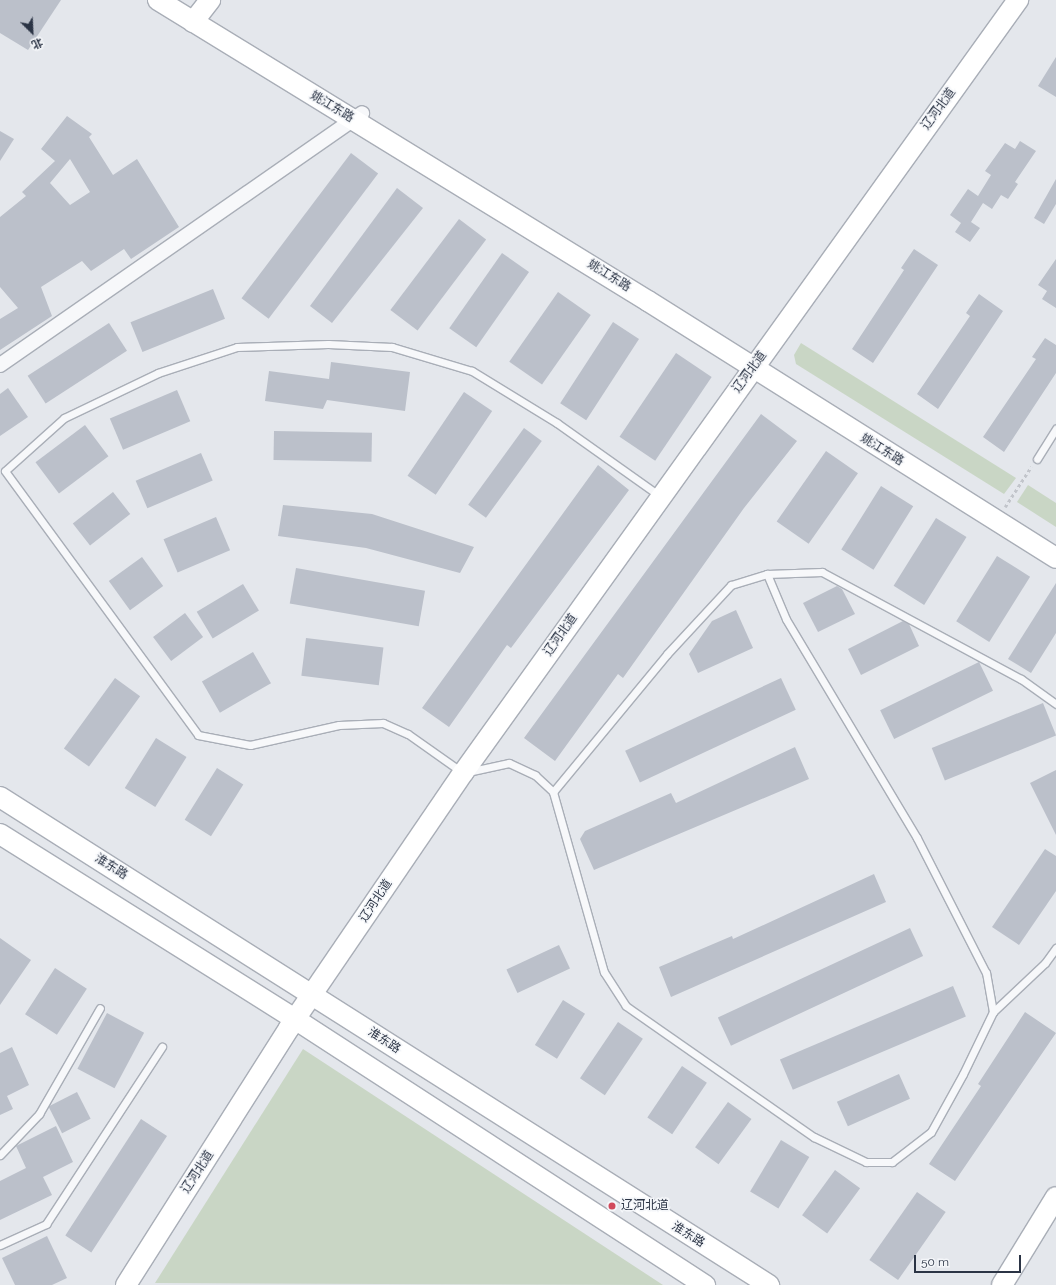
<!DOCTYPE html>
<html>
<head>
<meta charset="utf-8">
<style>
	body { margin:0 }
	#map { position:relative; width:1056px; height:1285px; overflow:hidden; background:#e4e7ec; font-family:Raleway,"Noto Sans SC",sans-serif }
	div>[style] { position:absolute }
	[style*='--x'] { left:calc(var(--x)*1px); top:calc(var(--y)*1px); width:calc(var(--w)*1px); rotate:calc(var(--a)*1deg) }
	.green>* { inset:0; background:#c9d6c5 }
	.building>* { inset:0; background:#bbc0ca; transform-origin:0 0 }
	.path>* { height:2.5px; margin-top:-1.25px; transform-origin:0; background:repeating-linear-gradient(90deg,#c2c5cb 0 3px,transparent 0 6px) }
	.roads { filter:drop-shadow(1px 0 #a9aeb7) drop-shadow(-1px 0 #a9aeb7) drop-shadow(0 1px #a9aeb7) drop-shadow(0 -1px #a9aeb7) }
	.lane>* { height:7px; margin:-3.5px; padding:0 3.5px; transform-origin:3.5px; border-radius:3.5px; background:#f7f8fa }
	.street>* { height:14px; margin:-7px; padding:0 7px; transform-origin:7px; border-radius:7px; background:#f7f8fa }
	.secondary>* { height:20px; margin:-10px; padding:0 10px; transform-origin:10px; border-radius:10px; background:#fff }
	.dots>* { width:11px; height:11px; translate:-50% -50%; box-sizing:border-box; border:2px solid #f4f6f9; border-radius:50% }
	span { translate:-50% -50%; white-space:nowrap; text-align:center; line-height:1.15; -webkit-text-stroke:3px #f4f6f9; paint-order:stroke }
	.street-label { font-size:12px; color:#2b3445 }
	.poi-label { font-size:12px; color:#2b3445 }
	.left { translate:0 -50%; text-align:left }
	.north { position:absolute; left:12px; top:12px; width:40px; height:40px; -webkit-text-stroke:3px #f4f6f9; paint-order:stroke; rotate:156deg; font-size:11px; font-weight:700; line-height:16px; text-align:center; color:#2b3445 }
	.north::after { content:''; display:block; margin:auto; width:14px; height:18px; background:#2b3445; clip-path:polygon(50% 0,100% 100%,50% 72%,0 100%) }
	.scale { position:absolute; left:914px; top:1255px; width:107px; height:18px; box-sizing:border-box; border:2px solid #2b3445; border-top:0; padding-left:5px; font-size:12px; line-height:14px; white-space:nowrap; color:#2b3445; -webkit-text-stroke:3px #f4f6f9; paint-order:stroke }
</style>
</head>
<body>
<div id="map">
	<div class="green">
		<div style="clip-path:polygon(801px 343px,1016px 478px,1004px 494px,796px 364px,794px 355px)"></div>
		<div style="clip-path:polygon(1028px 485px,1056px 503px,1056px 527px,1017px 502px)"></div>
		<div style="clip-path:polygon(303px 1049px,663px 1285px,155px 1283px)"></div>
	</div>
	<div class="building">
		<div style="clip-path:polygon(0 0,61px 0,28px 50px,0 33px)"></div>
		<div style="clip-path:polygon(1056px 57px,1056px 97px,1038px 86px)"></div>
		<div style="clip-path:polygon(evenodd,67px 116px,92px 134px,89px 137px,113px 175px,137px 159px,179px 227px,131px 259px,124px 249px,91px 271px,82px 261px,41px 287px,52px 316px,0 350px,0 319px,18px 308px,0 287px,0 217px,26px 196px,22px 192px,55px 161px,41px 149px,67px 116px,70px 159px,90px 192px,70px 205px,50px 183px,70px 159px)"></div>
		<div style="clip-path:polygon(0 131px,14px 139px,0 161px)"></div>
		<div style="clip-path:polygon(1020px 141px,1036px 151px,1015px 182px,1018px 184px,1008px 199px,1001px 195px,992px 209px,983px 203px,971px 222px,980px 228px,970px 242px,955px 232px,961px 223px,950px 215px,968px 189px,978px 196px,991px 175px,985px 171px,1005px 143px,1015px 149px)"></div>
		<div style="left:351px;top:153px;width:34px;height:182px;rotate:37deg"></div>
		<div style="clip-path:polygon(1056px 179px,1056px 204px,1044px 224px,1034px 218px)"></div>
		<div style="clip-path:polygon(397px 188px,423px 208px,332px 323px,310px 306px)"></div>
		<div style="left:459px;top:219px;width:34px;height:114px;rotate:37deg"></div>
		<div style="clip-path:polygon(914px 249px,938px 265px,873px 363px,852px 349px,904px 270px,901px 268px)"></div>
		<div style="left:502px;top:253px;width:33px;height:92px;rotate:35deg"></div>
		<div style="clip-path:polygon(1056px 259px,1056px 308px,1042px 299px,1047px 291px,1038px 285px)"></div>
		<div style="left:213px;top:289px;width:32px;height:89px;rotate:68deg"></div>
		<div style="left:558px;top:292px;width:40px;height:85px;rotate:35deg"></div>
		<div style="clip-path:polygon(979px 294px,1003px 311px,938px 409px,917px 394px,970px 316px,966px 313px)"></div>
		<div style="left:613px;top:322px;width:31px;height:97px;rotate:33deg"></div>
		<div style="left:109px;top:323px;width:33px;height:97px;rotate:57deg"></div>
		<div style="clip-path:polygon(1045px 338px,1056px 345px,1056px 373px,1004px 452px,983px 437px,1036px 359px,1032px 357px)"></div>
		<div style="left:676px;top:353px;width:43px;height:101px;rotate:34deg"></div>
		<div style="clip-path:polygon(331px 362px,410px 372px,405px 411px,327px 400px,323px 409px,265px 401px,269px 371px,329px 379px)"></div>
		<div style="clip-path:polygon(8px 388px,28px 417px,0 436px,0 394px)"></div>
		<div style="left:177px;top:390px;width:34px;height:73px;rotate:67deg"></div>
		<div style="left:464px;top:392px;width:34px;height:101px;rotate:34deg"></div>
		<div style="clip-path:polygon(761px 414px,797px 441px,744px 508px,623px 678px,618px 674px,555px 761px,524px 738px)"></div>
		<div style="left:85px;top:425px;width:39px;height:62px;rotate:53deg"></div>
		<div style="left:524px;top:428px;width:22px;height:95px;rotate:36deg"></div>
		<div style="left:274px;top:431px;width:98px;height:29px;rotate:1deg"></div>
		<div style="left:826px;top:451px;width:39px;height:86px;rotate:35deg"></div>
		<div style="left:201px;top:453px;width:30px;height:71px;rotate:67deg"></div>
		<div style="clip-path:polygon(598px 465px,629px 490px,511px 648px,507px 645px,449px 727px,422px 708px)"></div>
		<div style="left:881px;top:486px;width:38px;height:75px;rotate:32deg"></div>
		<div style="left:113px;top:492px;width:28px;height:51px;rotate:52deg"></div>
		<div style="clip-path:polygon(283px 505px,372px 514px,474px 547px,460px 573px,366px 548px,278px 536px)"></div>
		<div style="left:216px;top:517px;width:36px;height:57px;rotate:67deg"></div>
		<div style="left:936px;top:518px;width:36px;height:80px;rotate:32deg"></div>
		<div style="left:997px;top:556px;width:39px;height:77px;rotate:32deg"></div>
		<div style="left:142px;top:557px;width:36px;height:41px;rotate:54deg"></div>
		<div style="left:296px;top:568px;width:131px;height:36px;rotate:10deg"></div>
		<div style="clip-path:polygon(1056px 583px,1056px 633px,1031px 673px,1008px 659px)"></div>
		<div style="left:243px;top:584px;width:31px;height:54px;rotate:59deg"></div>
		<div style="clip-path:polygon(837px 586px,842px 589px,855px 614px,818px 632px,803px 603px)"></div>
		<div style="clip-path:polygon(736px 610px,753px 648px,698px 673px,689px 654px,712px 621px)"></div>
		<div style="left:185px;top:613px;width:30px;height:40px;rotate:53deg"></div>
		<div style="clip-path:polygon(903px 621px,909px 624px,919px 646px,861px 675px,848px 649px)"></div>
		<div style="left:306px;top:638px;width:78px;height:38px;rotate:7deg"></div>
		<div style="left:253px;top:652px;width:36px;height:59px;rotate:60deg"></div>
		<div style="left:979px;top:662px;width:32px;height:110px;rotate:64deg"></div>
		<div style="left:115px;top:678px;width:31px;height:87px;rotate:36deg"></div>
		<div style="left:781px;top:678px;width:35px;height:172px;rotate:65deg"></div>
		<div style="left:1043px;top:703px;width:35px;height:120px;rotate:68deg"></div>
		<div style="left:156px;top:738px;width:36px;height:59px;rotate:32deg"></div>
		<div style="clip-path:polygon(795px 747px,809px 779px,594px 870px,580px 839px,585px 831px,671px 793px,676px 803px)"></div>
		<div style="left:217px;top:768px;width:31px;height:61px;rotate:32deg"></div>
		<div style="clip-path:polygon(1056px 770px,1056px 835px,1030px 783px)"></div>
		<div style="clip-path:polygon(1045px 849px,1056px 856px,1056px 891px,1019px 945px,992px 927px)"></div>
		<div style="clip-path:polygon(874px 874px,886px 902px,671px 997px,659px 967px,732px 936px,733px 939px)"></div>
		<div style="left:910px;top:928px;width:31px;height:212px;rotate:65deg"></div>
		<div style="clip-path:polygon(0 938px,31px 960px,0 1005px)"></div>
		<div style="left:559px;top:945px;width:26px;height:58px;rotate:65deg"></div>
		<div style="left:55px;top:968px;width:38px;height:55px;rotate:33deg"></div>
		<div style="left:953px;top:986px;width:33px;height:188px;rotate:67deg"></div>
		<div style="left:563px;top:1000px;width:26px;height:53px;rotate:32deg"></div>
		<div style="clip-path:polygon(1025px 1012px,1056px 1033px,955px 1181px,929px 1164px,981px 1086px,978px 1084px)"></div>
		<div style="left:107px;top:1013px;width:42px;height:63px;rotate:28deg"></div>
		<div style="left:618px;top:1022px;width:30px;height:68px;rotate:34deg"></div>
		<div style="clip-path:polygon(12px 1047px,29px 1085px,7px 1096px,13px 1109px,0 1115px,0 1053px)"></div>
		<div style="left:682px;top:1066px;width:30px;height:62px;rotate:34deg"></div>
		<div style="left:899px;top:1074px;width:27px;height:68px;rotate:66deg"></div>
		<div style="left:77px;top:1092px;width:30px;height:32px;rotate:63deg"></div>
		<div style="left:728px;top:1102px;width:29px;height:56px;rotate:36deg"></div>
		<div style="left:141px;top:1119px;width:31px;height:139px;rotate:33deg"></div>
		<div style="clip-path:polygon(56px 1126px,73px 1162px,43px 1177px,52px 1195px,0 1220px,0 1181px,26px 1168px,16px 1146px)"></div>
		<div style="left:781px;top:1140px;width:33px;height:60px;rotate:31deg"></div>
		<div style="left:835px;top:1170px;width:31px;height:56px;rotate:36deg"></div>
		<div style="left:917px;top:1192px;width:35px;height:83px;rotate:35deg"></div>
		<div style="clip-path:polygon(47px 1236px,67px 1278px,52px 1285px,15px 1285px,2px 1258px)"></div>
	</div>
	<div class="path">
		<div style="--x:1005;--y:507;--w:48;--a:-57"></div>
	</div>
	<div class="roads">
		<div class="lane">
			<div style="--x:1037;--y:459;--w:36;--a:-58"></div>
			<div style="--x:660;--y:496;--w:126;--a:-144.7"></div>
			<div style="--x:557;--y:423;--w:100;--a:-148.5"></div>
			<div style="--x:472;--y:371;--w:84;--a:-163.3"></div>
			<div style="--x:392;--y:347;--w:64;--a:-177.3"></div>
			<div style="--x:328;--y:344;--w:91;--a:178.1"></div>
			<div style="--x:237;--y:347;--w:83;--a:161.8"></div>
			<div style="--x:158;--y:373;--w:104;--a:154.4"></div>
			<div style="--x:64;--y:418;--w:79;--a:138.1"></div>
			<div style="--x:5;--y:471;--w:327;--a:53.8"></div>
			<div style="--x:198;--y:735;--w:53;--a:10.9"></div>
			<div style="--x:250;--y:745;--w:91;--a:-12.7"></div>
			<div style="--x:339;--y:725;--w:44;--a:-2.6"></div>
			<div style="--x:383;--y:723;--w:27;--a:24"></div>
			<div style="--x:408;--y:734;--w:67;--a:35.3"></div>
			<div style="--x:463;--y:773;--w:47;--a:-12.3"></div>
			<div style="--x:509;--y:763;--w:29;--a:25"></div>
			<div style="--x:535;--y:775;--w:25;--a:43"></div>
			<div style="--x:553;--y:792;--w:187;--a:74.2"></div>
			<div style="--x:604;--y:972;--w:40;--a:57.1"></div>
			<div style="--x:626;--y:1006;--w:229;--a:34.9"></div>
			<div style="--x:814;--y:1137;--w:58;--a:25.7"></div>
			<div style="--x:866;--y:1162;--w:26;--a:0"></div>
			<div style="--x:892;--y:1162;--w:49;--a:-37.6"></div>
			<div style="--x:931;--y:1132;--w:66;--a:-61.1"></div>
			<div style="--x:963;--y:1074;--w:69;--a:-64.2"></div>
			<div style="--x:993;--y:1012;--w:40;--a:-100"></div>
			<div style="--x:986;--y:973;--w:152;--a:-117.1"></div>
			<div style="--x:917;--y:838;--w:255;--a:-120.9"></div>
			<div style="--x:786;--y:619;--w:49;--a:-112.9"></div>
			<div style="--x:553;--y:792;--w:179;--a:-50.4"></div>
			<div style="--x:667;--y:654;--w:94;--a:-47.2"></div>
			<div style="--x:731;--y:585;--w:38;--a:-17"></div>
			<div style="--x:767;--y:574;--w:55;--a:-2.1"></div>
			<div style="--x:822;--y:572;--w:226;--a:28.3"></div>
			<div style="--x:1021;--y:679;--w:43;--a:35.5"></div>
			<div style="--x:993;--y:1012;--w:71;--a:-43.3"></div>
			<div style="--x:1045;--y:963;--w:19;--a:-54"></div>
			<div style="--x:0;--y:1155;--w:57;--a:-46.4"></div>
			<div style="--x:39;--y:1114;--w:122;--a:-60.1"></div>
			<div style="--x:0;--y:1245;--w:51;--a:-24.5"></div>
			<div style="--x:46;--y:1224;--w:212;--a:-56.8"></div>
		</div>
		<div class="street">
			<div style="--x:0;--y:365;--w:441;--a:-34.8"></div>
		</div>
		<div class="secondary">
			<div style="--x:158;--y:0;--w:575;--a:31.56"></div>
			<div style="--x:648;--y:301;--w:482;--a:32.2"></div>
			<div style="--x:193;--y:22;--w:28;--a:-52"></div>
			<div style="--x:0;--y:797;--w:911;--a:32.4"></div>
			<div style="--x:0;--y:834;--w:348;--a:32.1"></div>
			<div style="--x:295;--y:1019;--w:489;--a:33"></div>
			<div style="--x:126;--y:1285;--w:304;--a:-57.6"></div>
			<div style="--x:289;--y:1028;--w:309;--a:-55.7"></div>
			<div style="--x:463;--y:773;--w:952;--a:-54.32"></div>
			<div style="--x:1002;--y:1285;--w:103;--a:-58.5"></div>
		</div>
	</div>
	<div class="dots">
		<div style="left:612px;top:1206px;background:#d1495b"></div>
	</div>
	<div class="street-label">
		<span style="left:332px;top:107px;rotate:31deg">姚江东路</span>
		<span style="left:939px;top:109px;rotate:-54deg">辽河北道</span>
		<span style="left:609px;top:276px;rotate:32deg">姚江东路</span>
		<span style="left:750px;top:372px;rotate:-54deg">辽河北道</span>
		<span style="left:882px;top:450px;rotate:32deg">姚江东路</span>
		<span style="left:561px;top:635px;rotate:-55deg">辽河北道</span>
		<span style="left:111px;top:867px;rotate:32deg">淮东路</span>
		<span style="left:376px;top:901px;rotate:-56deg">辽河北道</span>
		<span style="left:384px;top:1041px;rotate:33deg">淮东路</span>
		<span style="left:198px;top:1172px;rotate:-57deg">辽河北道</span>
		<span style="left:688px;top:1235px;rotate:32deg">淮东路</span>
	</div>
	<div class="poi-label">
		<span class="left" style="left:621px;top:1206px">辽河北道</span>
	</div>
	<div class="north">北</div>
	<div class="scale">50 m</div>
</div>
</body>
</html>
